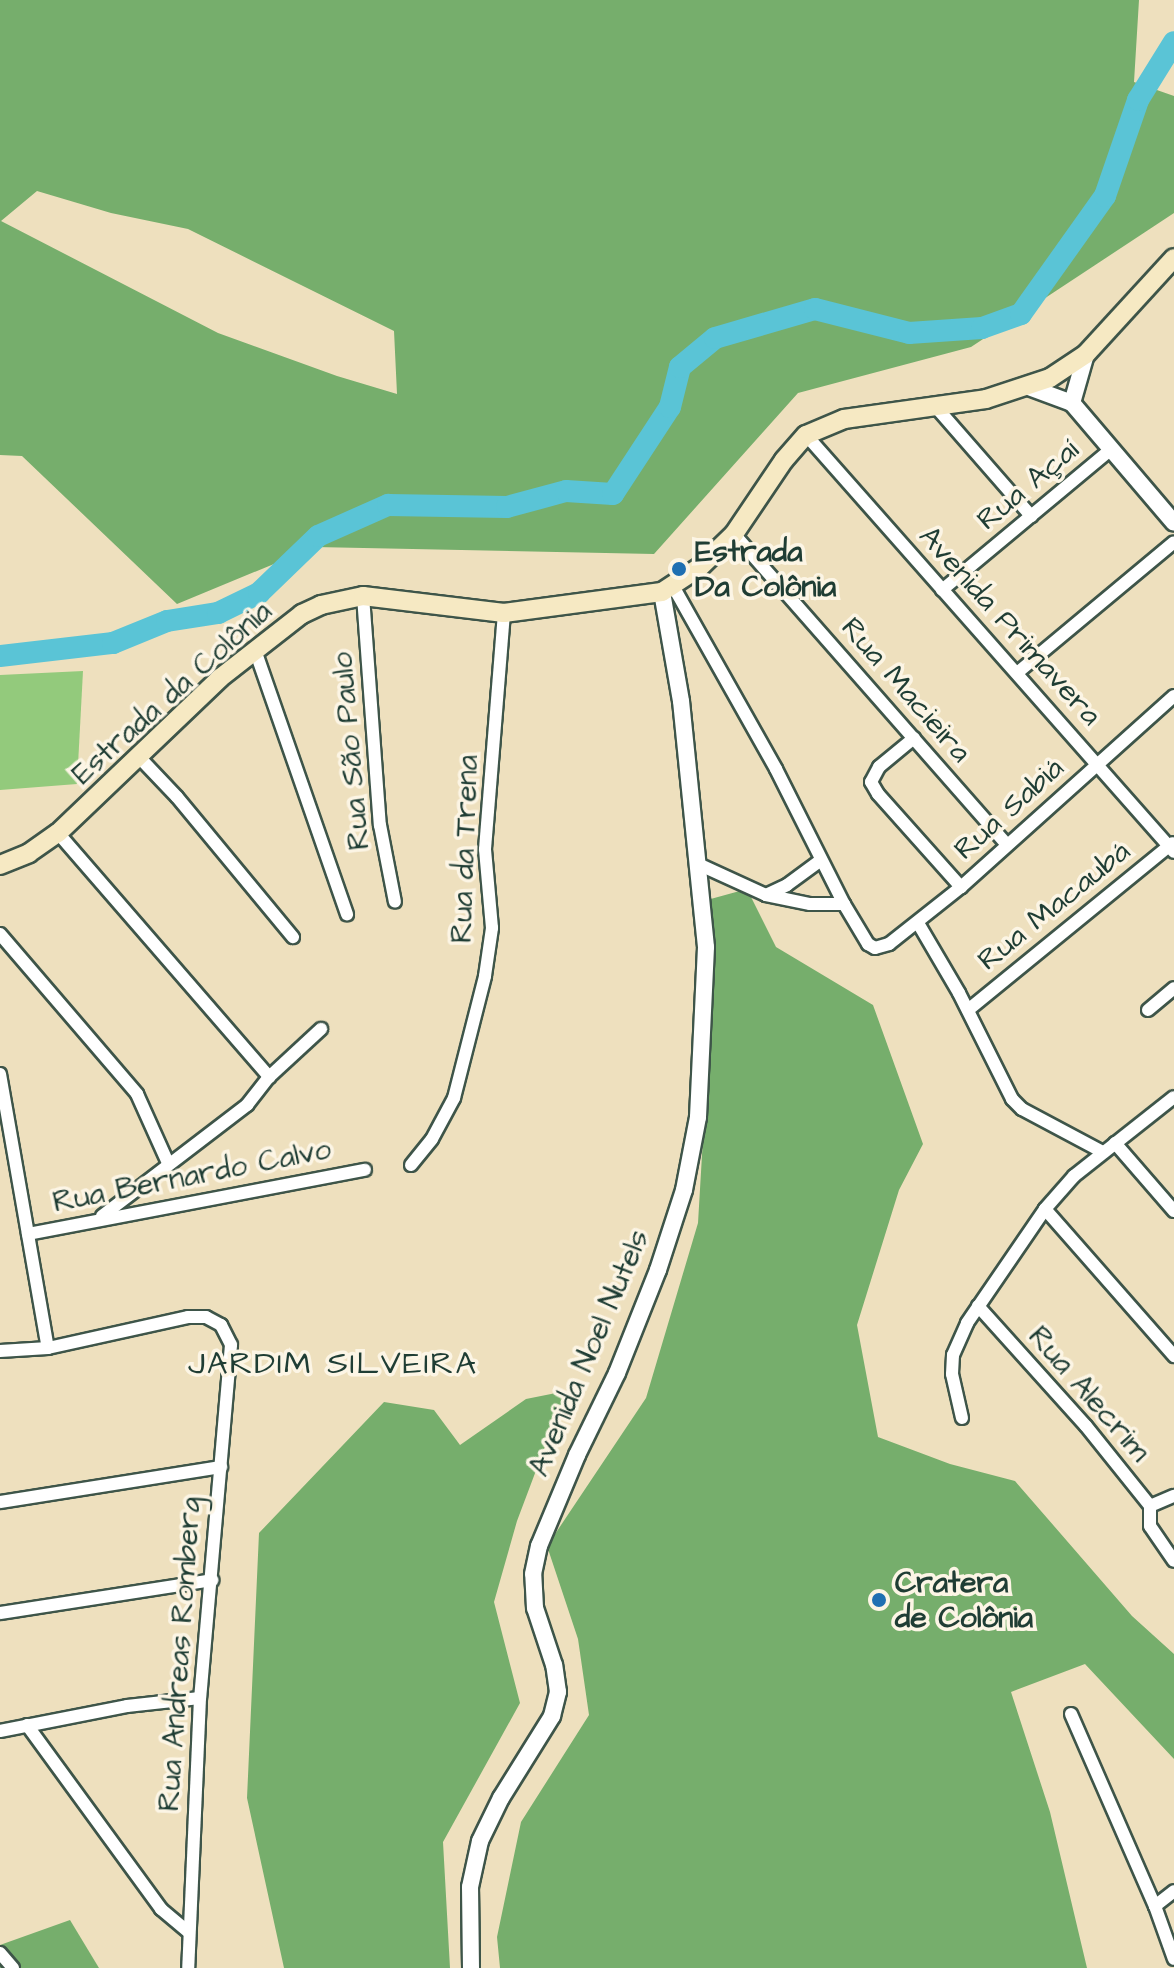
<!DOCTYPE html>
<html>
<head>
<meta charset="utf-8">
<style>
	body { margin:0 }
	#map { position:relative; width:1174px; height:1968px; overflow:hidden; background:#eee0be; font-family:"Architects Daughter",sans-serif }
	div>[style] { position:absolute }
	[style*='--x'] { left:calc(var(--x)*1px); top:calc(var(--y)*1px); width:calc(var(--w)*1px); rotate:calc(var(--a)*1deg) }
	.green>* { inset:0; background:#93ca7c }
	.forest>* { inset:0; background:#76ae6c }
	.river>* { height:22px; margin:-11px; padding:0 11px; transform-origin:11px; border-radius:11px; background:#5ac4d6 }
	.roads { filter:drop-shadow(2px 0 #3e5549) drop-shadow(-2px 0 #3e5549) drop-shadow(0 2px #3e5549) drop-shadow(0 -2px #3e5549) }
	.minor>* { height:12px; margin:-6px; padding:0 6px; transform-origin:6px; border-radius:6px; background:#fff }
	.tertiary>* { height:16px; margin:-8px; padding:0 8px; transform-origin:8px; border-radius:8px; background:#fff }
	.secondary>* { height:18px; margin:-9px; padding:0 9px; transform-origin:9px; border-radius:9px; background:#f6e9c3 }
	.dots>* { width:22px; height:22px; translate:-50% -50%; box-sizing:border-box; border:4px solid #fcf5e5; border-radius:50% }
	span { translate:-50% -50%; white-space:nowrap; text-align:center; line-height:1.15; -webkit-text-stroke:7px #fcf5e5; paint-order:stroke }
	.street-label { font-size:30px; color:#1f3d34 }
	.poi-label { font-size:30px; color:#1f3d34; font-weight:700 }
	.left { translate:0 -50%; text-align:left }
	.neighbourhood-label { font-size:32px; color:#1f3d34; letter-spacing:2px }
</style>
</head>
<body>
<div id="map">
	<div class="green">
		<div style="clip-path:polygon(83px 671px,77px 784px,0 790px,0 675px)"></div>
	</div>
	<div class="forest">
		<div style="clip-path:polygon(evenodd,0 0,1139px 0,1134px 82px,1174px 96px,1174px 213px,971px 347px,798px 393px,654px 554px,315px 547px,177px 604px,22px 456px,0 455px,0 0,37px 191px,111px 213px,188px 229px,394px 331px,397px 394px,337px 376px,218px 333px,1px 221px,37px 191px)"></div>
		<div style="clip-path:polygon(747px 889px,776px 947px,873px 1005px,923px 1144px,899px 1190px,857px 1325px,878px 1437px,950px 1464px,1015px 1481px,1132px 1616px,1174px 1654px,1174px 1759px,1085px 1664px,1011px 1692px,1050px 1812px,1087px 1968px,500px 1968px,497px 1937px,521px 1822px,589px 1715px,578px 1639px,547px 1546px,646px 1398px,698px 1223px,704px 1121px,707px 900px)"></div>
		<div style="clip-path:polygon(566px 1391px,517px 1521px,494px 1602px,520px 1703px,443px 1842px,450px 1968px,284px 1968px,247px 1798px,259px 1533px,384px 1402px,434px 1410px,460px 1445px,526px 1399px)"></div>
		<div style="clip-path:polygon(70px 1920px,99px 1968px,0 1968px,0 1945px)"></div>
	</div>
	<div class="river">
		<div style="--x:0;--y:656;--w:114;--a:-6.6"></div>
		<div style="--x:113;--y:643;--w:58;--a:-22.2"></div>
		<div style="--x:167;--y:621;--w:52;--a:-8.9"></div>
		<div style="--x:218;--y:613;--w:46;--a:-26"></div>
		<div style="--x:259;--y:593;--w:82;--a:-44"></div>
		<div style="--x:318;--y:536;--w:77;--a:-23.9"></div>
		<div style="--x:388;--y:505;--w:119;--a:1"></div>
		<div style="--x:507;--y:507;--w:61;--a:-15.2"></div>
		<div style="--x:566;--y:491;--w:47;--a:3.7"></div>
		<div style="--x:613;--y:494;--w:104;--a:-56.8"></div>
		<div style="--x:670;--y:407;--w:41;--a:-76"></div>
		<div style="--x:680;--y:367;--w:45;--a:-39.6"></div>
		<div style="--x:715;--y:338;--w:104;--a:-16.2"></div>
		<div style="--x:815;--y:309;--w:97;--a:14.3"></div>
		<div style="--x:909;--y:333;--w:73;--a:-3.9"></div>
		<div style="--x:982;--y:328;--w:41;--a:-19.7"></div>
		<div style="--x:1021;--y:314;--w:145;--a:-54.6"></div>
		<div style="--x:1105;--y:196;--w:102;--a:-71"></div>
		<div style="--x:1138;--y:100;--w:68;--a:-58.2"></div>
	</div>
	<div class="roads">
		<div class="minor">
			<div style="--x:936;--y:407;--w:145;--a:48.9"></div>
			<div style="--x:806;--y:435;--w:556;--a:48.57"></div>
			<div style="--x:734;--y:534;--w:412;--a:48.7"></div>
			<div style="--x:673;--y:586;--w:210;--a:60.6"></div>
			<div style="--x:776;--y:769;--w:151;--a:63.3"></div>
			<div style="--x:844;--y:904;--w:47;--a:59"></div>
			<div style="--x:868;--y:944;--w:8;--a:30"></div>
			<div style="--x:875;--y:948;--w:15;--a:-16"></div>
			<div style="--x:889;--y:944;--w:92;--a:-38.4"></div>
			<div style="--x:961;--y:887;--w:286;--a:-41.9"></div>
			<div style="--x:942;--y:590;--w:219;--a:-39.8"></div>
			<div style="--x:363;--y:596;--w:230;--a:85.8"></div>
			<div style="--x:380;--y:825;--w:78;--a:79"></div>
			<div style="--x:255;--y:650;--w:280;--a:70.8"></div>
			<div style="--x:1017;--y:673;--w:204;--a:-39.8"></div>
			<div style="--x:914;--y:738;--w:45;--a:140.4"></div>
			<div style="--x:879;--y:767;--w:17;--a:118"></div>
			<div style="--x:871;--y:782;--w:14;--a:60"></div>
			<div style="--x:878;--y:794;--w:125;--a:48.3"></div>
			<div style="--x:139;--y:757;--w:55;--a:46.5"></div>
			<div style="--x:177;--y:797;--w:182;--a:50.4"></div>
			<div style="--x:58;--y:833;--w:323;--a:49.1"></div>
			<div style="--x:698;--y:864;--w:75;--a:24.5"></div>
			<div style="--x:766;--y:895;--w:45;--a:11.6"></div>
			<div style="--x:810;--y:904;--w:34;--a:0"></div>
			<div style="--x:766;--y:895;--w:23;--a:-25"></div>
			<div style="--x:787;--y:885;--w:42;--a:-36.3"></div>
			<div style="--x:918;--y:923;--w:81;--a:59.6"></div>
			<div style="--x:959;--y:993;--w:119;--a:63.4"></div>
			<div style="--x:1012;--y:1099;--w:14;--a:45"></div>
			<div style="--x:1022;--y:1109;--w:92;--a:28"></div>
			<div style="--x:0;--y:934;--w:211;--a:49.4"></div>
			<div style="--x:137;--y:1094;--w:76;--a:65.8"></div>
			<div style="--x:968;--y:1010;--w:264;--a:-39.2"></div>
			<div style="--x:1148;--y:1010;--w:34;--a:-40"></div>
			<div style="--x:0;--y:1074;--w:278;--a:80.1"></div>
			<div style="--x:1115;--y:1143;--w:90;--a:49.1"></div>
			<div style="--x:411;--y:1165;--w:33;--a:-51"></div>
			<div style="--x:432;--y:1139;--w:47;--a:-61.8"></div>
			<div style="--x:454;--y:1098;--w:126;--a:-75.7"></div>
			<div style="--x:485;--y:976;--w:49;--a:-81.7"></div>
			<div style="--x:492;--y:928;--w:79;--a:-95.1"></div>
			<div style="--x:485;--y:849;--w:237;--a:-85.4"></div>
			<div style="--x:1045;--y:1209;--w:196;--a:48.7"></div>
			<div style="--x:102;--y:1216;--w:183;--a:-37.4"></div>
			<div style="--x:247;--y:1105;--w:36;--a:-52"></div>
			<div style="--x:269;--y:1077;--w:71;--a:-42.7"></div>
			<div style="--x:28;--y:1234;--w:343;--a:-10.8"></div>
			<div style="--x:978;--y:1306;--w:161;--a:48"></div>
			<div style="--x:1086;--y:1426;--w:102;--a:51.3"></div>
			<div style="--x:1150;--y:1506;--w:20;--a:90"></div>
			<div style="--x:1150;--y:1526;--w:42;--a:55.6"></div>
			<div style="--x:0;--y:1351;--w:48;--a:-3.6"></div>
			<div style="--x:48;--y:1348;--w:143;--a:-12.5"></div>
			<div style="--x:188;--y:1317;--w:18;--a:0"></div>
			<div style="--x:206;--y:1317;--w:17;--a:28"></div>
			<div style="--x:221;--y:1325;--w:22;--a:63"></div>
			<div style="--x:231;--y:1345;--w:354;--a:95"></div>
			<div style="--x:200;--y:1698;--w:270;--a:92.5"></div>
			<div style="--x:962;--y:1418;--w:45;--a:-102.8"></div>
			<div style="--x:952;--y:1374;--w:19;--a:-87"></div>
			<div style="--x:953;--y:1355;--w:35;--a:-66"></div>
			<div style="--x:967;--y:1323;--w:138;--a:-55.6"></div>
			<div style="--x:1045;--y:1209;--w:44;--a:-48.7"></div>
			<div style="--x:1074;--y:1176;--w:127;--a:-38.3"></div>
			<div style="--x:0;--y:1502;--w:224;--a:-9"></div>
			<div style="--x:1150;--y:1506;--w:26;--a:-23"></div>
			<div style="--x:0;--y:1613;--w:215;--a:-8.8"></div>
			<div style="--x:1071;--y:1714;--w:210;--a:66.4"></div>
			<div style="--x:1155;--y:1906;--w:56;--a:70.3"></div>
			<div style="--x:27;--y:1725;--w:228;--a:53.9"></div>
			<div style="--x:161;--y:1909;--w:35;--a:40"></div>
			<div style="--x:0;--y:1731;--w:129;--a:-11.1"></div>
			<div style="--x:127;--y:1706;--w:73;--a:-6.3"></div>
			<div style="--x:1155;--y:1906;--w:24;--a:-38"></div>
			<div style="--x:0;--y:1953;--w:20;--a:49"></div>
		</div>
		<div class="tertiary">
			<div style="--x:1026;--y:386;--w:49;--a:20.3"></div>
			<div style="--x:1072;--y:403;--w:157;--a:49.6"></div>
			<div style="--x:1072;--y:403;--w:51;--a:-74.1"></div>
			<div style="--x:471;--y:1968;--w:81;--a:-90.7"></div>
			<div style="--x:470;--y:1887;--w:47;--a:-77.7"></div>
			<div style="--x:480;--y:1841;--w:48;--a:-64"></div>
			<div style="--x:501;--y:1798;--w:97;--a:-58.1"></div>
			<div style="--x:552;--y:1716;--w:25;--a:-76"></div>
			<div style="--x:558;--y:1692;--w:27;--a:-98"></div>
			<div style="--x:554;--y:1665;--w:60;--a:-108.4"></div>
			<div style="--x:535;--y:1608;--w:34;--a:-93"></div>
			<div style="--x:533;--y:1574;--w:29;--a:-78"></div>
			<div style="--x:539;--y:1546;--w:99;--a:-67.3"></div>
			<div style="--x:577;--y:1455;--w:91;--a:-64"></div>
			<div style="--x:617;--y:1373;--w:111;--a:-68.3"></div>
			<div style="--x:658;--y:1270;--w:84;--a:-72"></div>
			<div style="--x:684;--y:1190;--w:74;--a:-79.1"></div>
			<div style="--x:698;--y:1117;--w:170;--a:-87.3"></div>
			<div style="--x:706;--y:947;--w:247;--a:-95.8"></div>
			<div style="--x:681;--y:701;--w:111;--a:-99.9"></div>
		</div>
		<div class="secondary">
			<div style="--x:0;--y:865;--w:31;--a:-22"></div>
			<div style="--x:29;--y:853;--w:35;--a:-35"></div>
			<div style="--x:58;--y:833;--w:224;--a:-43.7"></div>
			<div style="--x:220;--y:678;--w:104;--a:-38"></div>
			<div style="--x:302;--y:614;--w:21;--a:-25"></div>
			<div style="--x:321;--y:605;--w:43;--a:-12.1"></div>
			<div style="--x:363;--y:596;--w:142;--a:6.9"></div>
			<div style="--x:504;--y:613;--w:159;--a:-7.6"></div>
			<div style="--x:662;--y:592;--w:45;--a:-33.3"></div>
			<div style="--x:700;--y:567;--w:47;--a:-44.1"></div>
			<div style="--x:734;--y:534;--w:89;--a:-56"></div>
			<div style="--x:784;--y:460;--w:33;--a:-49"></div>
			<div style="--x:806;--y:435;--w:41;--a:-22.8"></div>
			<div style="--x:844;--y:419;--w:143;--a:-8"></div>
			<div style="--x:986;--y:399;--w:67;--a:-18.2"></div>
			<div style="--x:1050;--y:378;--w:43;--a:-33.7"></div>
			<div style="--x:1086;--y:354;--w:130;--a:-47.5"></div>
		</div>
	</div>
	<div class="dots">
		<div style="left:679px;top:569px;background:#1f6fb2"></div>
		<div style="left:879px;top:1600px;background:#1f6fb2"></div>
	</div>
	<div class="street-label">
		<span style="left:1028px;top:485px;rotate:-40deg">Rua Açaí</span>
		<span style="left:1010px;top:626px;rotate:48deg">Avenida Primavera</span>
		<span style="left:906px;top:690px;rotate:49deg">Rua Macieira</span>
		<span style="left:172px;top:693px;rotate:-42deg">Estrada da Colônia</span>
		<span style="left:351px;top:751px;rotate:-95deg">Rua São Paulo</span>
		<span style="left:1009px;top:809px;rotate:-42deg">Rua Sabiá</span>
		<span style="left:465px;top:849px;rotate:-88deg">Rua da Trena</span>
		<span style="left:1054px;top:906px;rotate:-39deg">Rua Macaubá</span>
		<span style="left:192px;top:1176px;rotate:-11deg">Rua Bernardo Calvo</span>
		<span style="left:589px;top:1353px;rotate:-67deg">Avenida Noel Nutels</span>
		<span style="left:1089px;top:1394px;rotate:49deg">Rua Alecrim</span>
		<span style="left:180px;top:1654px;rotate:-86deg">Rua Andreas Romberg</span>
	</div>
	<div class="poi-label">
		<span class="left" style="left:695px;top:569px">Estrada<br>Da Colônia</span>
		<span class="left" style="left:895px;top:1600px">Cratera<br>de Colônia</span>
	</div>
	<div class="neighbourhood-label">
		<span style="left:333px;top:1364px">JARDIM SILVEIRA</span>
	</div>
</div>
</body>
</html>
